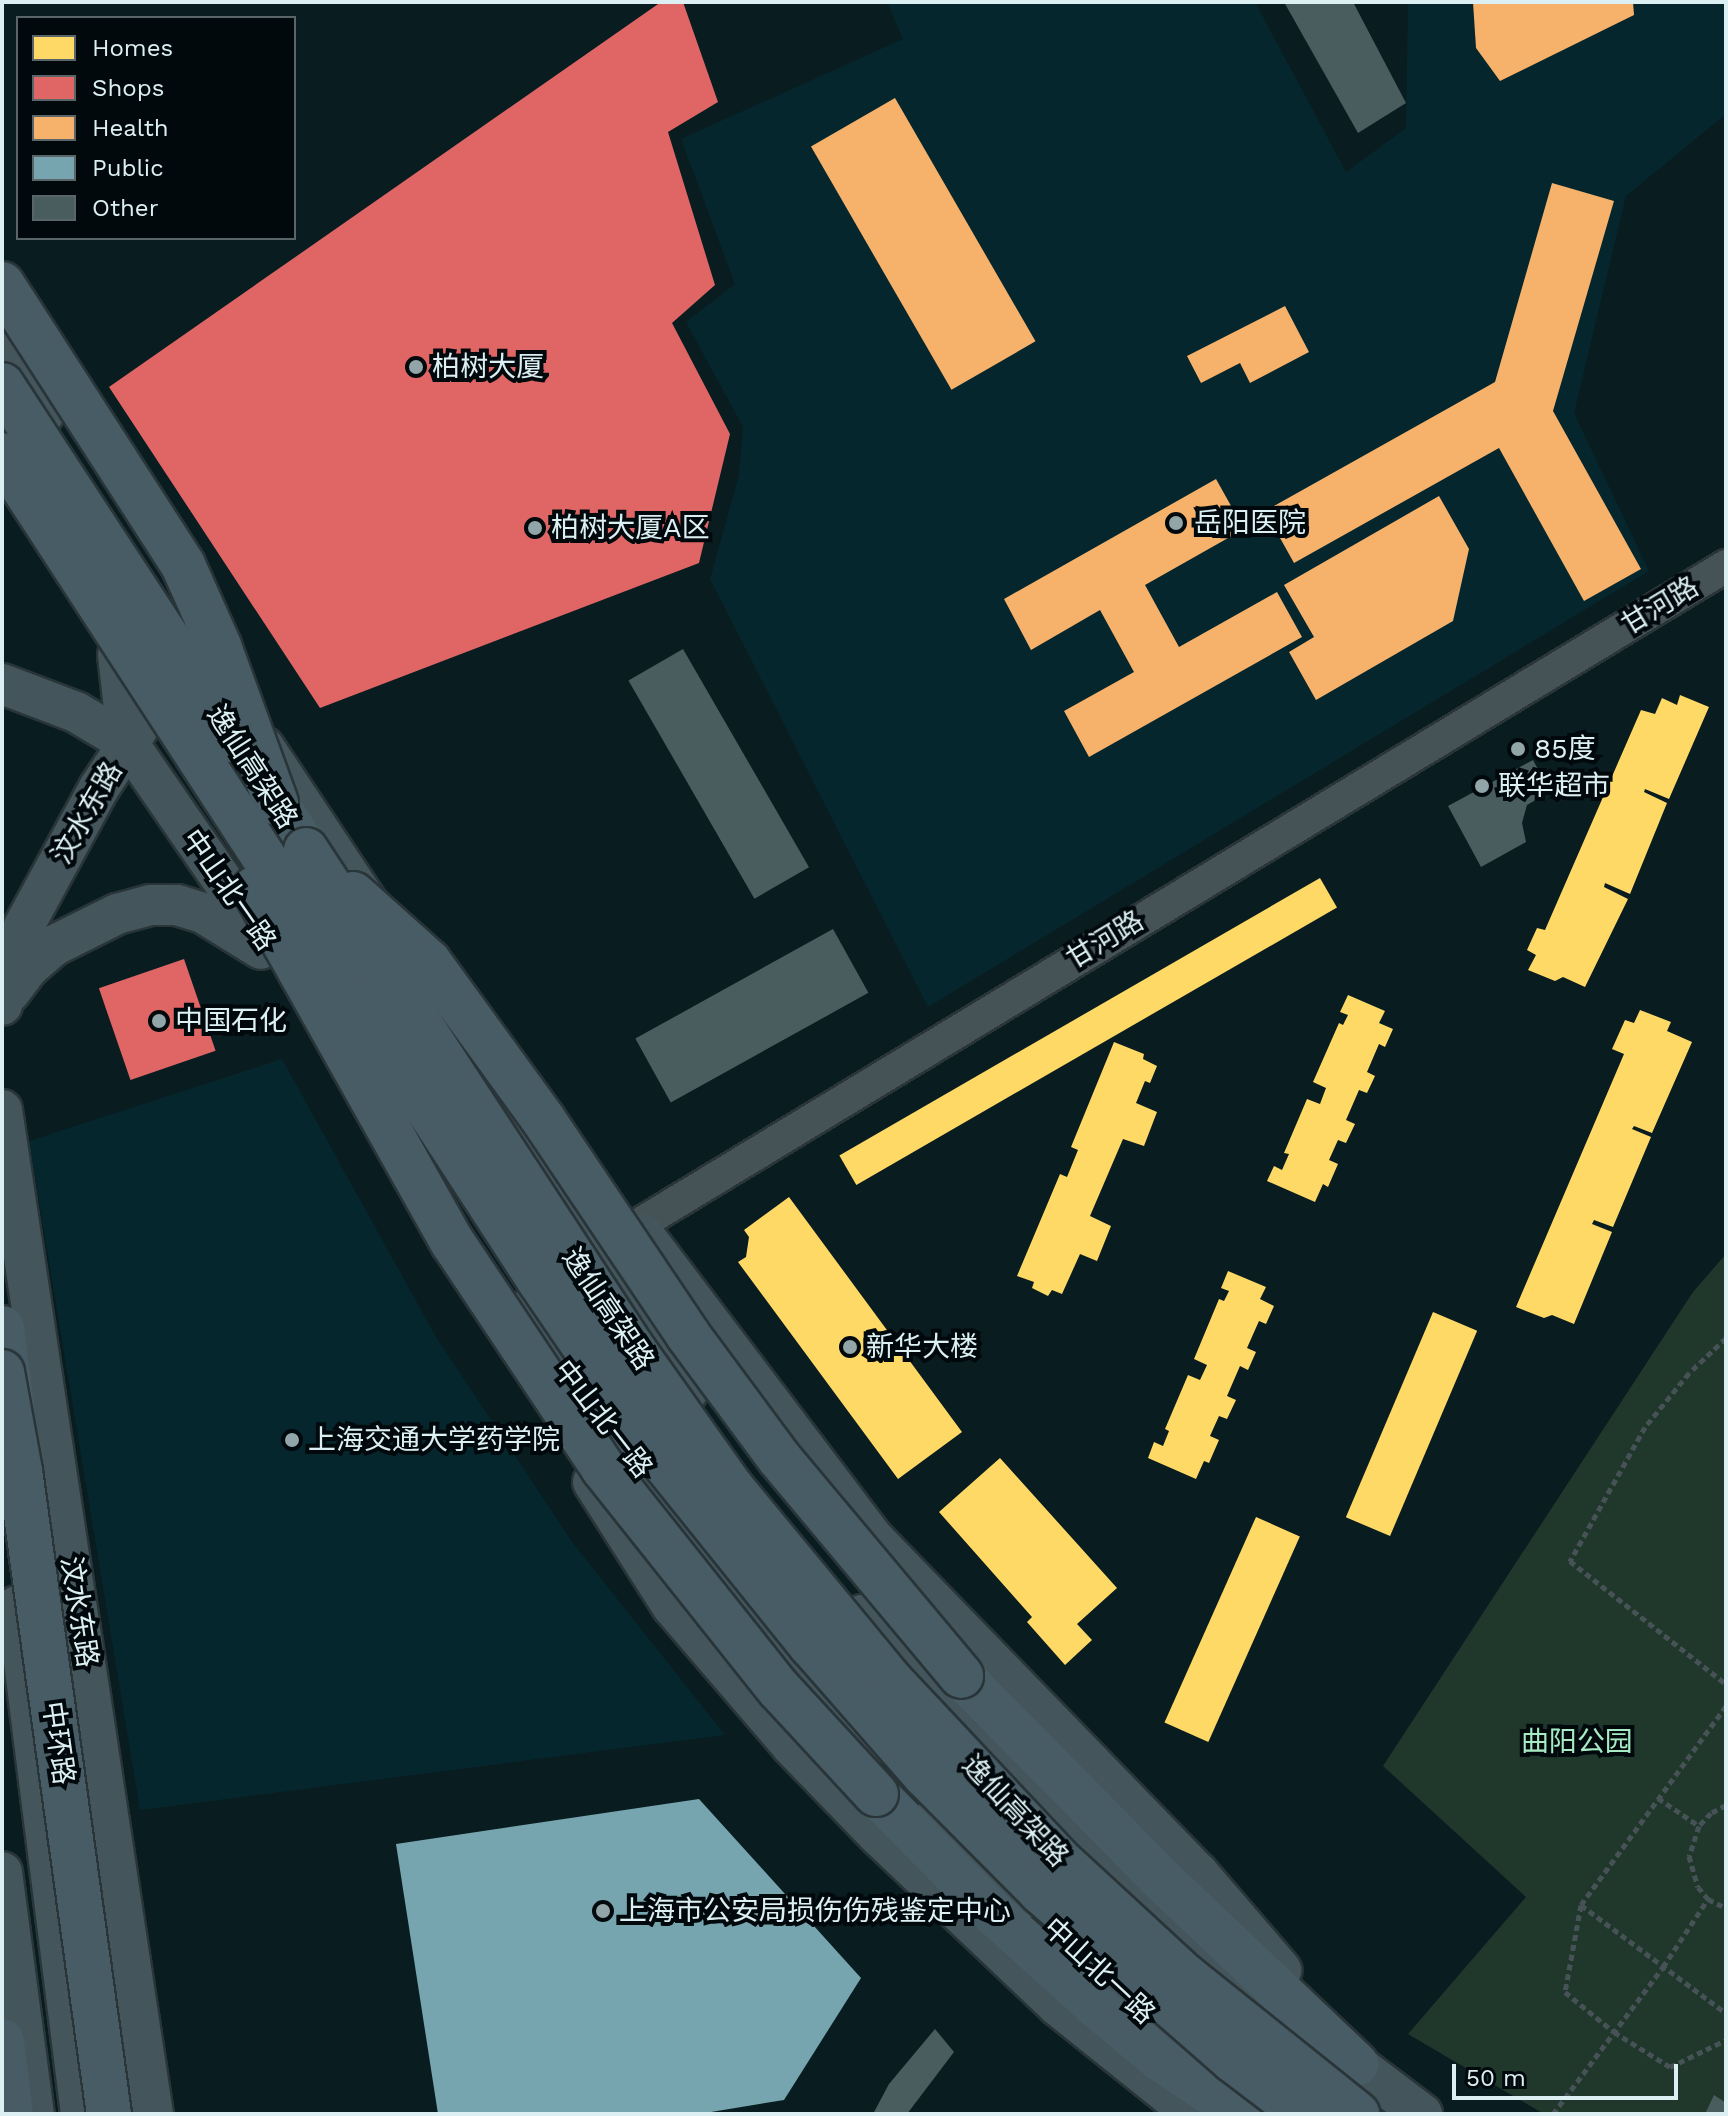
<!DOCTYPE html>
<html>
<head>
<meta charset="utf-8">
<style>
	body { margin:0 }
	#map { position:relative; width:1728px; height:2116px; overflow:hidden; background:#091c20; font-family:"Work Sans","Noto Sans SC",sans-serif }
	div>[style] { position:absolute }
	[style*='--x'] { left:calc(var(--x)*1px); top:calc(var(--y)*1px); width:calc(var(--w)*1px); rotate:calc(var(--a)*1deg) }
	.built>* { inset:0; background:#06262d }
	.green>* { inset:0; background:#1f382b }
	.homes>* { inset:0; background:#ffd966; transform-origin:0 0 }
	.shops>* { inset:0; background:#e06666; transform-origin:0 0 }
	.health>* { inset:0; background:#f6b26b; transform-origin:0 0 }
	.public>* { inset:0; background:#76a5af }
	.building>* { inset:0; background:#4a5d5e; transform-origin:0 0 }
	.path>* { height:5px; margin-top:-2.5px; transform-origin:0; background:repeating-linear-gradient(90deg,#465255 0 6px,transparent 0 10px) }
	.roads { filter:drop-shadow(2px 0 #293538) drop-shadow(-2px 0 #293538) drop-shadow(0 2px #293538) drop-shadow(0 -2px #293538) }
	.minor>* { height:32px; margin:-16px; padding:0 16px; transform-origin:16px; border-radius:16px; background:#455256 }
	.major>* { height:40px; margin:-20px; padding:0 20px; transform-origin:20px; border-radius:20px; background:#44555c }
	.highway>* { height:44px; margin:-22px; padding:0 22px; transform-origin:22px; border-radius:22px; background:#485c65 }
	.bridges { filter:drop-shadow(2px 0 #293538) drop-shadow(-2px 0 #293538) drop-shadow(0 2px #293538) drop-shadow(0 -2px #293538) }
	.highway-bridge>* { height:44px; margin:-22px; padding:0 22px; transform-origin:22px; border-radius:22px; background:#485c65 }
	.dots>* { width:22px; height:22px; translate:-50% -50%; box-sizing:border-box; border:4px solid #01090c; border-radius:50% }
	span { translate:-50% -50%; white-space:nowrap; text-align:center; line-height:1.15; -webkit-text-stroke:8px #01090c; paint-order:stroke }
	.poi-label { font-size:28px; color:#dceff3 }
	.left { translate:0 -50%; text-align:left }
	.street-label { font-size:28px; color:#dceff3 }
	.park-label { font-size:28px; color:#a6ebc3 }
	.frame { position:absolute; inset:0; border:4px solid #dceff3; pointer-events:none }
	.legend { position:absolute; left:16px; top:16px; width:280px; height:224px; box-sizing:border-box; background:#01090c; border:2px solid #596568; margin:0; padding:10px 14px; list-style:none; font-size:24px; color:#dceff3 }
	.legend li { display:flex; align-items:center; gap:16px; height:40px }
	.legend b { width:40px; border:2px solid #596568 }
	.scale { position:absolute; left:1452px; top:2064px; width:226px; height:36px; box-sizing:border-box; border:4px solid #dceff3; border-top:0; padding-left:10px; font-size:24px; line-height:28px; white-space:nowrap; color:#dceff3; -webkit-text-stroke:6px #01090c; paint-order:stroke }
</style>
</head>
<body>
<div id="map">
	<div class="built">
		<div style="clip-path:polygon(887px 2px,1255px 2px,1346px 172px,1406px 128px,1408px 2px,1726px 2px,1726px 114px,1626px 196px,1574px 413px,1649px 571px,928px 1007px,710px 579px,739px 475px,743px 427px,686px 322px,735px 284px,681px 139px,903px 39px)"></div>
		<div style="clip-path:polygon(282px 1059px,436px 1337px,573px 1543px,725px 1735px,140px 1810px,29px 1141px)"></div>
	</div>
	<div class="green">
		<div style="clip-path:polygon(1726px 1254px,1726px 2114px,1544px 2114px,1408px 2034px,1526px 1897px,1383px 1766px,1693px 1292px)"></div>
	</div>
	<div class="homes">
		<div style="clip-path:polygon(1680px 695px,1709px 707px,1669px 799px,1645px 789px,1644px 792px,1667px 803px,1630px 894px,1605px 883px,1604px 887px,1628px 899px,1585px 987px,1563px 977px,1555px 981px,1528px 970px,1536px 955px,1527px 950px,1537px 928px,1545px 930px,1641px 710px,1655px 714px,1662px 698px,1677px 705px)"></div>
		<div style="left:1320px;top:878px;width:34px;height:555px;rotate:60deg"></div>
		<div style="clip-path:polygon(1348px 995px,1385px 1011px,1379px 1023px,1393px 1029px,1385px 1047px,1379px 1044px,1367px 1072px,1375px 1076px,1367px 1093px,1359px 1090px,1346px 1120px,1355px 1124px,1346px 1143px,1338px 1140px,1329px 1160px,1338px 1164px,1328px 1187px,1323px 1184px,1315px 1202px,1267px 1181px,1274px 1166px,1282px 1170px,1289px 1154px,1284px 1153px,1307px 1099px,1320px 1104px,1326px 1088px,1313px 1082px,1339px 1023px,1343px 1025px,1348px 1015px,1340px 1012px)"></div>
		<div style="clip-path:polygon(1640px 1010px,1671px 1022px,1667px 1031px,1692px 1042px,1652px 1133px,1634px 1126px,1632px 1129px,1651px 1137px,1613px 1227px,1594px 1220px,1592px 1224px,1612px 1232px,1574px 1324px,1552px 1315px,1544px 1318px,1516px 1307px,1624px 1054px,1612px 1049px,1625px 1020px,1634px 1023px)"></div>
		<div style="clip-path:polygon(1114px 1042px,1144px 1054px,1143px 1059px,1157px 1066px,1150px 1083px,1145px 1081px,1136px 1103px,1157px 1112px,1144px 1146px,1123px 1139px,1090px 1216px,1111px 1226px,1097px 1261px,1080px 1254px,1062px 1294px,1052px 1290px,1048px 1296px,1032px 1288px,1034px 1282px,1017px 1276px,1060px 1174px,1067px 1177px,1078px 1150px,1071px 1147px)"></div>
		<div style="clip-path:polygon(789px 1197px,962px 1432px,898px 1479px,738px 1262px,746px 1257px,749px 1237px,744px 1230px)"></div>
		<div style="clip-path:polygon(1228px 1271px,1266px 1287px,1260px 1299px,1274px 1306px,1266px 1324px,1259px 1321px,1247px 1348px,1256px 1352px,1248px 1370px,1240px 1366px,1227px 1396px,1236px 1400px,1227px 1419px,1219px 1416px,1210px 1436px,1219px 1440px,1209px 1463px,1204px 1461px,1196px 1479px,1148px 1458px,1154px 1442px,1163px 1446px,1169px 1431px,1165px 1429px,1188px 1375px,1200px 1380px,1207px 1365px,1194px 1359px,1219px 1299px,1224px 1301px,1229px 1291px,1221px 1288px)"></div>
		<div style="left:1433px;top:1312px;width:48px;height:223px;rotate:23deg"></div>
		<div style="clip-path:polygon(1000px 1458px,1117px 1588px,1077px 1624px,1092px 1640px,1065px 1665px,1027px 1622px,1032px 1617px,939px 1512px)"></div>
		<div style="left:1256px;top:1517px;width:48px;height:225px;rotate:24deg"></div>
	</div>
	<div class="shops">
		<div style="clip-path:polygon(661px 2px,683px 2px,718px 102px,668px 132px,715px 285px,672px 323px,730px 434px,699px 563px,320px 708px,109px 387px)"></div>
		<div style="left:184px;top:959px;width:97px;height:90px;rotate:71deg"></div>
	</div>
	<div class="health">
		<div style="clip-path:polygon(1473px 2px,1633px 2px,1634px 15px,1500px 81px,1476px 48px)"></div>
		<div style="left:895px;top:98px;width:281px;height:97px;rotate:60deg"></div>
		<div style="clip-path:polygon(1552px 183px,1614px 201px,1553px 411px,1641px 569px,1584px 601px,1499px 448px,1294px 563px,1265px 511px,1495px 382px)"></div>
		<div style="clip-path:polygon(1285px 306px,1309px 352px,1250px 383px,1240px 363px,1201px 383px,1187px 356px)"></div>
		<div style="clip-path:polygon(1216px 479px,1244px 529px,1145px 585px,1179px 647px,1277px 592px,1302px 637px,1089px 757px,1064px 711px,1134px 672px,1100px 610px,1031px 650px,1004px 599px)"></div>
		<div style="clip-path:polygon(1439px 496px,1469px 549px,1453px 621px,1316px 700px,1289px 652px,1314px 637px,1284px 585px)"></div>
	</div>
	<div class="public">
		<div style="clip-path:polygon(699px 1799px,861px 1978px,784px 2100px,699px 2114px,438px 2114px,396px 1844px)"></div>
	</div>
	<div class="building">
		<div style="clip-path:polygon(1284px 2px,1353px 2px,1406px 103px,1358px 133px)"></div>
		<div style="left:683px;top:649px;width:252px;height:63px;rotate:60deg"></div>
		<div style="clip-path:polygon(1533px 760px,1550px 792px,1527px 805px,1522px 823px,1526px 842px,1481px 867px,1448px 806px)"></div>
		<div style="left:833px;top:929px;width:73px;height:226px;rotate:61deg"></div>
		<div style="clip-path:polygon(935px 2029px,954px 2052px,907px 2114px,873px 2114px,889px 2084px)"></div>
		<div style="clip-path:polygon(1714px 2095px,1726px 2103px,1726px 2114px,1705px 2114px)"></div>
	</div>
	<div class="path">
		<div style="--x:1726;--y:1338;--w:51;--a:136.6"></div>
		<div style="--x:1689;--y:1373;--w:70;--a:129.2"></div>
		<div style="--x:1645;--y:1427;--w:154;--a:119.2"></div>
		<div style="--x:1570;--y:1561;--w:199;--a:38.3"></div>
		<div style="--x:1726;--y:1706;--w:246;--a:126.1"></div>
		<div style="--x:1581;--y:1905;--w:181;--a:36.7"></div>
		<div style="--x:1658;--y:1798;--w:50;--a:34.3"></div>
		<div style="--x:1726;--y:1805;--w:17;--a:152"></div>
		<div style="--x:1711;--y:1813;--w:18;--a:133"></div>
		<div style="--x:1699;--y:1826;--w:32;--a:108"></div>
		<div style="--x:1689;--y:1856;--w:32;--a:74"></div>
		<div style="--x:1698;--y:1887;--w:16;--a:50"></div>
		<div style="--x:1708;--y:1899;--w:20;--a:27"></div>
		<div style="--x:1581;--y:1905;--w:88;--a:100.4"></div>
		<div style="--x:1565;--y:1992;--w:63;--a:39.2"></div>
		<div style="--x:1614;--y:2032;--w:66;--a:32"></div>
		<div style="--x:1670;--y:2067;--w:62;--a:-25.7"></div>
		<div style="--x:1553;--y:2114;--w:184;--a:-53.2"></div>
		<div style="--x:1663;--y:1967;--w:82;--a:-56.5"></div>
	</div>
	<div class="roads">
		<div class="minor">
			<div style="--x:617;--y:1238;--w:1297;--a:-31.21"></div>
		</div>
		<div class="major">
			<div style="--x:2;--y:349;--w:77;--a:56.7"></div>
			<div style="--x:118;--y:655;--w:89;--a:83.5"></div>
			<div style="--x:2;--y:684;--w:79;--a:20.7"></div>
			<div style="--x:76;--y:712;--w:61;--a:30.8"></div>
			<div style="--x:128;--y:743;--w:240;--a:55.5"></div>
			<div style="--x:264;--y:747;--w:208;--a:56.4"></div>
			<div style="--x:421;--y:983;--w:488;--a:56.9"></div>
			<div style="--x:10;--y:992;--w:30;--a:-53"></div>
			<div style="--x:28;--y:968;--w:33;--a:-41"></div>
			<div style="--x:53;--y:946;--w:72;--a:-26.6"></div>
			<div style="--x:117;--y:914;--w:35;--a:-15"></div>
			<div style="--x:151;--y:905;--w:26;--a:0"></div>
			<div style="--x:177;--y:905;--w:27;--a:17"></div>
			<div style="--x:203;--y:913;--w:68;--a:31.8"></div>
			<div style="--x:2;--y:1005;--w:82;--a:-74.4"></div>
			<div style="--x:24;--y:926;--w:157;--a:-61.5"></div>
			<div style="--x:99;--y:788;--w:133;--a:-56.7"></div>
			<div style="--x:172;--y:677;--w:8;--a:-83"></div>
			<div style="--x:2;--y:1110;--w:1015;--a:81.45"></div>
			<div style="--x:643;--y:1234;--w:381;--a:52.9"></div>
			<div style="--x:873;--y:1538;--w:467;--a:45.9"></div>
			<div style="--x:1198;--y:1873;--w:128;--a:49.4"></div>
			<div style="--x:521;--y:1312;--w:413;--a:52.4"></div>
			<div style="--x:773;--y:1639;--w:144;--a:47"></div>
			<div style="--x:593;--y:1482;--w:147;--a:57.5"></div>
			<div style="--x:672;--y:1606;--w:183;--a:49.4"></div>
			<div style="--x:791;--y:1745;--w:125;--a:46"></div>
			<div style="--x:878;--y:1835;--w:248;--a:43.5"></div>
			<div style="--x:1058;--y:2006;--w:173;--a:38.7"></div>
			<div style="--x:17;--y:1606;--w:512;--a:82.82"></div>
			<div style="--x:862;--y:1615;--w:186;--a:45.7"></div>
			<div style="--x:992;--y:1748;--w:171;--a:47.8"></div>
			<div style="--x:1107;--y:1875;--w:154;--a:41"></div>
			<div style="--x:1223;--y:1976;--w:159;--a:33.5"></div>
			<div style="--x:1356;--y:2064;--w:83;--a:37.1"></div>
			<div style="--x:936;--y:1815;--w:120;--a:44.7"></div>
			<div style="--x:2;--y:1872;--w:244;--a:82.5"></div>
			<div style="--x:1074;--y:1948;--w:200;--a:42.8"></div>
		</div>
		<div class="highway">
			<div style="--x:276;--y:803;--w:56;--a:57.4"></div>
			<div style="--x:2;--y:1328;--w:82;--a:83"></div>
			<div style="--x:961;--y:1676;--w:282;--a:45.4"></div>
			<div style="--x:1159;--y:1877;--w:272;--a:43.5"></div>
			<div style="--x:876;--y:1794;--w:167;--a:45.5"></div>
			<div style="--x:993;--y:1913;--w:137;--a:42"></div>
			<div style="--x:1095;--y:2005;--w:85;--a:39.7"></div>
			<div style="--x:1160;--y:2059;--w:99;--a:33.9"></div>
			<div style="--x:2;--y:2041;--w:74;--a:83"></div>
		</div>
	</div>
	<div class="bridges">
		<div class="highway-bridge">
			<div style="--x:2;--y:284;--w:334;--a:57.2"></div>
			<div style="--x:183;--y:565;--w:89;--a:66"></div>
			<div style="--x:219;--y:646;--w:167;--a:70"></div>
			<div style="--x:2;--y:385;--w:425;--a:56.8"></div>
			<div style="--x:2;--y:455;--w:984;--a:56.94"></div>
			<div style="--x:539;--y:1280;--w:218;--a:55.7"></div>
			<div style="--x:662;--y:1460;--w:238;--a:51.2"></div>
			<div style="--x:811;--y:1645;--w:173;--a:48.8"></div>
			<div style="--x:925;--y:1775;--w:165;--a:45.2"></div>
			<div style="--x:1041;--y:1892;--w:255;--a:41.2"></div>
			<div style="--x:1233;--y:2060;--w:89;--a:37.3"></div>
			<div style="--x:306;--y:850;--w:597;--a:56.76"></div>
			<div style="--x:633;--y:1349;--w:169;--a:54.6"></div>
			<div style="--x:731;--y:1487;--w:251;--a:50.5"></div>
			<div style="--x:891;--y:1681;--w:243;--a:46.8"></div>
			<div style="--x:1057;--y:1858;--w:174;--a:42.7"></div>
			<div style="--x:1185;--y:1976;--w:221;--a:38.7"></div>
			<div style="--x:254;--y:889;--w:406;--a:60.7"></div>
			<div style="--x:453;--y:1243;--w:270;--a:56.3"></div>
			<div style="--x:603;--y:1468;--w:283;--a:51.5"></div>
			<div style="--x:779;--y:1689;--w:143;--a:47.3"></div>
			<div style="--x:353;--y:894;--w:102;--a:41.8"></div>
			<div style="--x:429;--y:962;--w:194;--a:54"></div>
			<div style="--x:543;--y:1119;--w:260;--a:56.1"></div>
			<div style="--x:688;--y:1335;--w:153;--a:53.5"></div>
			<div style="--x:779;--y:1458;--w:284;--a:50.1"></div>
			<div style="--x:2;--y:1372;--w:101;--a:79.7"></div>
			<div style="--x:20;--y:1471;--w:649;--a:82.12"></div>
		</div>
	</div>
	<div class="dots">
		<div style="left:416px;top:367px;background:#92a5a9"></div>
		<div style="left:1176px;top:523px;background:#92a5a9"></div>
		<div style="left:535px;top:528px;background:#92a5a9"></div>
		<div style="left:1518px;top:749px;background:#92a5a9"></div>
		<div style="left:1482px;top:786px;background:#92a5a9"></div>
		<div style="left:159px;top:1021px;background:#92a5a9"></div>
		<div style="left:850px;top:1347px;background:#92a5a9"></div>
		<div style="left:292px;top:1440px;background:#92a5a9"></div>
		<div style="left:603px;top:1911px;background:#92a5a9"></div>
	</div>
	<div class="poi-label">
		<span class="left" style="left:432px;top:367px">柏树大厦</span>
		<span class="left" style="left:1194px;top:523px">岳阳医院</span>
		<span class="left" style="left:551px;top:528px">柏树大厦A区</span>
		<span class="left" style="left:1534px;top:749px">85度</span>
		<span class="left" style="left:1498px;top:786px">联华超市</span>
		<span class="left" style="left:175px;top:1021px">中国石化</span>
		<span class="left" style="left:866px;top:1347px">新华大楼</span>
		<span class="left" style="left:308px;top:1440px">上海交通大学药学院</span>
		<span class="left" style="left:619px;top:1911px">上海市公安局损伤伤残鉴定中心</span>
	</div>
	<div class="street-label">
		<span style="left:1660px;top:606px;rotate:-31deg">甘河路</span>
		<span style="left:252px;top:767px;rotate:57deg">逸仙高架路</span>
		<span style="left:87px;top:813px;rotate:-60deg">汶水东路</span>
		<span style="left:229px;top:890px;rotate:55deg">中山北一路</span>
		<span style="left:1105px;top:940px;rotate:-31deg">甘河路</span>
		<span style="left:608px;top:1309px;rotate:56deg">逸仙高架路</span>
		<span style="left:603px;top:1419px;rotate:52deg">中山北一路</span>
		<span style="left:79px;top:1612px;rotate:81deg">汶水东路</span>
		<span style="left:58px;top:1743px;rotate:82deg">中环路</span>
		<span style="left:1015px;top:1811px;rotate:47deg">逸仙高架路</span>
		<span style="left:1099px;top:1971px;rotate:43deg">中山北一路</span>
	</div>
	<div class="park-label">
		<span style="left:1577px;top:1742px">曲阳公园</span>
	</div>
	<div class="frame"></div>
	<ul class="legend">
	<li><b style="height:22px;background:#ffd966"></b>Homes</li>
	<li><b style="height:22px;background:#e06666"></b>Shops</li>
	<li><b style="height:22px;background:#f6b26b"></b>Health</li>
	<li><b style="height:22px;background:#76a5af"></b>Public</li>
	<li><b style="height:22px;background:#4a5d5e"></b>Other</li>
	</ul>
	<div class="scale">50 m</div>
</div>
</body>
</html>
